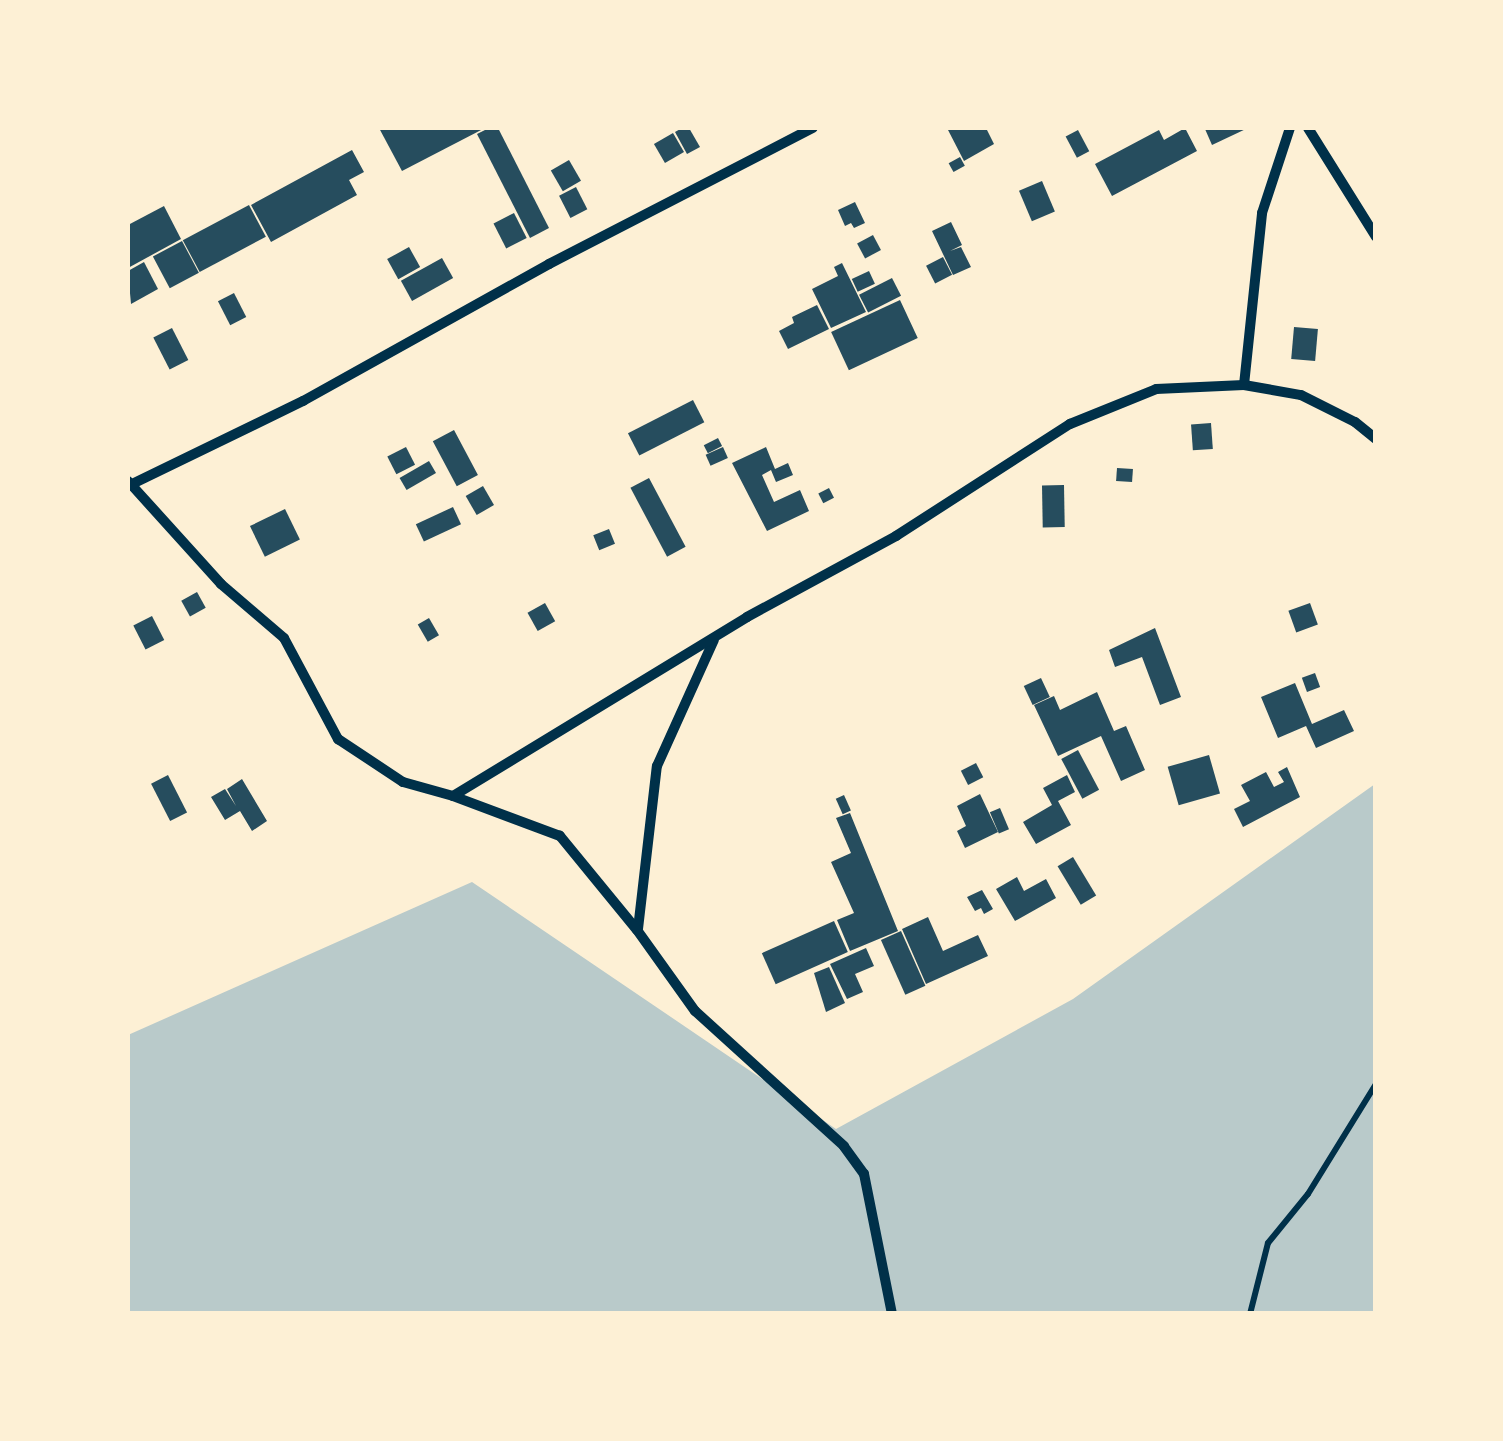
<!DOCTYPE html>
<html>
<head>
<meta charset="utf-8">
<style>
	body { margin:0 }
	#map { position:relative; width:1503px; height:1441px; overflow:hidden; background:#fdf0d5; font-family:"Golos Text",sans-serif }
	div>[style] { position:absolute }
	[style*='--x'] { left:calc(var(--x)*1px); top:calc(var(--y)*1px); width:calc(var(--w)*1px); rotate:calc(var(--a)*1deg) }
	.green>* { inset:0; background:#b9caca }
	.building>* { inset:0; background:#264d5e; transform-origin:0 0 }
	.path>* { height:6px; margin:-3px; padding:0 3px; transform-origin:3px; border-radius:3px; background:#003049 }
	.minor>* { height:10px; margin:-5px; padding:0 5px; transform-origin:5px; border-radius:5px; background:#003049 }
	span { translate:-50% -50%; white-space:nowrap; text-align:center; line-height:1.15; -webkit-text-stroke:10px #fdf0d5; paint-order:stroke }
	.frame { position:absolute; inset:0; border:130px solid #fdf0d5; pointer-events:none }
</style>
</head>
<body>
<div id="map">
	<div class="green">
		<div style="clip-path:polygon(1375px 784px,1375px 1313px,128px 1313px,128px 1035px,472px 882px,836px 1129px,1073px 999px)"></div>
	</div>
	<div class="building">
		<div style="clip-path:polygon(379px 128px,485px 128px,402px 171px)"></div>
		<div style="clip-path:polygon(489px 128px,498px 128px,549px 228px,530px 238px,477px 134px)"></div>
		<div style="clip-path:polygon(682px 128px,689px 128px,700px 147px,687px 154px,675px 132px)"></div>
		<div style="clip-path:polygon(947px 128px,986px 128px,994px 144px,964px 161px)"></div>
		<div style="clip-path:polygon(1185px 128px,1197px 151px,1112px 196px,1095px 164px,1159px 130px,1164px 140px)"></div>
		<div style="clip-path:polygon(1248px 128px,1212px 145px,1205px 129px,1207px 128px)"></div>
		<div style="left:1078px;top:130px;width:24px;height:14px;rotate:62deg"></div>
		<div style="left:673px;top:133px;width:22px;height:22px;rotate:60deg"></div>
		<div style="clip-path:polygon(352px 150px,364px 172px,349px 180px,357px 195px,271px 242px,251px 205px)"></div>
		<div style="left:960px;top:157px;width:10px;height:13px;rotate:61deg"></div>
		<div style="left:569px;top:160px;width:24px;height:21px;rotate:60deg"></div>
		<div style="left:1042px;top:181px;width:33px;height:25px;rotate:67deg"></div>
		<div style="left:576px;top:187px;width:25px;height:19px;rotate:63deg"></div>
		<div style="clip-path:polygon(855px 202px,865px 223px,854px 228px,851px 223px,845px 226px,838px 210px)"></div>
		<div style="left:249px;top:205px;width:36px;height:75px;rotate:62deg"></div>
		<div style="clip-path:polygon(164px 206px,181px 239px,128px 268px,128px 225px)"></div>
		<div style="left:514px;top:213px;width:28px;height:23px;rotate:63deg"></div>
		<div style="clip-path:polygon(951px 222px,962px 245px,950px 251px,961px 247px,971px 267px,953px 275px,932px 231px)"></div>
		<div style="left:873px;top:235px;width:17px;height:18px;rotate:62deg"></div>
		<div style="left:182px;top:241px;width:36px;height:33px;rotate:62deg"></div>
		<div style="left:409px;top:247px;width:23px;height:25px;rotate:61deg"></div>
		<div style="left:943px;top:257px;width:20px;height:19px;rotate:63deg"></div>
		<div style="left:442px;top:258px;width:23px;height:47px;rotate:61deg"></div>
		<div style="clip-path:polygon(144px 262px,158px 289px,131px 304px,128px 271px)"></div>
		<div style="clip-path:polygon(842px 263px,866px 312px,831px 328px,812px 289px,838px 276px,834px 267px)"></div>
		<div style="left:869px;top:271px;width:14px;height:19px;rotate:65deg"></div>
		<div style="left:892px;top:278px;width:20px;height:37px;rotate:63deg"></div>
		<div style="left:234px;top:293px;width:27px;height:18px;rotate:63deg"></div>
		<div style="left:900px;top:300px;width:42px;height:76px;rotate:65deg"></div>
		<div style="clip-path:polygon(817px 305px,829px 329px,788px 349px,779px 331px,794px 323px,792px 317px)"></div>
		<div style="left:1294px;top:327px;width:24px;height:32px;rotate:5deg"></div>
		<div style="left:172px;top:328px;width:36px;height:21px;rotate:63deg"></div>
		<div style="left:693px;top:400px;width:25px;height:73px;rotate:63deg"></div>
		<div style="left:1211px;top:423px;width:26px;height:20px;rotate:86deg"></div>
		<div style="left:454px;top:430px;width:51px;height:24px;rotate:62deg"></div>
		<div style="left:718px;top:438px;width:9px;height:16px;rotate:63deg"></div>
		<div style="left:406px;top:447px;width:20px;height:21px;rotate:63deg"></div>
		<div style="left:723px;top:447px;width:12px;height:19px;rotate:66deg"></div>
		<div style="clip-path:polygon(766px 447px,775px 469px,788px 463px,793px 475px,776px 482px,771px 470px,762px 475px,774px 502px,800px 490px,809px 511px,767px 531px,732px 463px)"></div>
		<div style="left:429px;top:461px;width:14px;height:34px;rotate:60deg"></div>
		<div style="left:1117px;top:468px;width:16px;height:13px;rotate:4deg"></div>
		<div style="left:649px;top:478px;width:78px;height:21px;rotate:62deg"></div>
		<div style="left:1064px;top:485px;width:42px;height:22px;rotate:89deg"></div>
		<div style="left:483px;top:486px;width:22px;height:20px;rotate:60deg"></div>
		<div style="left:829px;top:488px;width:11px;height:12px;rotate:63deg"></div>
		<div style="left:453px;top:507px;width:19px;height:41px;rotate:65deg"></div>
		<div style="left:285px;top:509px;width:34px;height:39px;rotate:64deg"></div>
		<div style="left:609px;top:529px;width:16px;height:17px;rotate:68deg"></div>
		<div style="left:197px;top:592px;width:18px;height:18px;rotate:61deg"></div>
		<div style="left:545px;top:603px;width:21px;height:20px;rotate:61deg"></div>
		<div style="left:1310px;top:603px;width:23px;height:23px;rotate:70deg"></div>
		<div style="left:152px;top:616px;width:27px;height:21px;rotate:63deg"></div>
		<div style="left:429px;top:618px;width:20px;height:13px;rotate:60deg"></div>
		<div style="clip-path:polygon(1155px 628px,1181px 697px,1160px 705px,1142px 657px,1115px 667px,1109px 650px)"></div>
		<div style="left:1315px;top:673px;width:15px;height:14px;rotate:70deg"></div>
		<div style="left:1041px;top:678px;width:21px;height:19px;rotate:65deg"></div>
		<div style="clip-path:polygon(1295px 683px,1312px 724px,1344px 710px,1354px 731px,1316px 748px,1306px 726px,1278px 738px,1261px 697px)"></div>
		<div style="clip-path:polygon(1097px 692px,1114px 731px,1126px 726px,1145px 770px,1121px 781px,1101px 736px,1058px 756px,1034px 705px,1054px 696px,1060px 710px)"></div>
		<div style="left:1078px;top:750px;width:45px;height:19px;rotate:62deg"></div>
		<div style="left:1209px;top:755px;width:40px;height:43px;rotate:74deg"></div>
		<div style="left:976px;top:763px;width:16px;height:17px;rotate:63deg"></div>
		<div style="clip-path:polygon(1287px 767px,1300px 797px,1243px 827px,1234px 809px,1250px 801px,1241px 785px,1266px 772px,1274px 787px,1284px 782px,1278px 772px)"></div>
		<div style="left:168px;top:775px;width:42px;height:19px;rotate:63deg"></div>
		<div style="clip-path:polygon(1067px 775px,1075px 792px,1058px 801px,1071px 825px,1036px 844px,1023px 822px,1052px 805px,1043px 788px)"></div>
		<div style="clip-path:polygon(242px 779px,267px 821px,252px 831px,240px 811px,225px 820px,211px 797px,225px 789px,236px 806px,227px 789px)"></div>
		<div style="clip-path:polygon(980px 794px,998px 832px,965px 848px,957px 831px,966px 826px,957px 806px)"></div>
		<div style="left:844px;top:795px;width:17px;height:9px;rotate:66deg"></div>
		<div style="left:1000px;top:808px;width:23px;height:11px;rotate:67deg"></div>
		<div style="clip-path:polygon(850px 813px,898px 931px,850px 951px,837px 920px,854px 913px,831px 862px,851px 853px,836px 818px)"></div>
		<div style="left:1073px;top:857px;width:45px;height:18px;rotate:59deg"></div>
		<div style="clip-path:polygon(1017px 877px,1024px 891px,1046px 879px,1056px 898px,1015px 921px,996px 889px)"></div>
		<div style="clip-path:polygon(982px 890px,993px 909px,984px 914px,981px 908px,975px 911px,967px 897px)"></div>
		<div style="clip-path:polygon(928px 917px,943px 951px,978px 935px,988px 956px,926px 984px,902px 929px)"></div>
		<div style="left:834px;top:921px;width:34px;height:79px;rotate:66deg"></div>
		<div style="left:901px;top:931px;width:60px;height:22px;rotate:66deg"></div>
		<div style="clip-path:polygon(866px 948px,874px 966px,855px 974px,863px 992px,847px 999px,830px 964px)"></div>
		<div style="clip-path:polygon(829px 967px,845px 1003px,826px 1012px,814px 973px)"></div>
	</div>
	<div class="path">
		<div style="--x:1250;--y:1314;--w:73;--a:-75.8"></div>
		<div style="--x:1268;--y:1243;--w:63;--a:-50.8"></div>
		<div style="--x:1308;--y:1194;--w:129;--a:-58.3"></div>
	</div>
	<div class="minor">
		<div style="--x:1308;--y:128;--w:128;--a:58"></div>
		<div style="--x:1244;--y:385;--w:58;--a:10"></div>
		<div style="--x:1301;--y:395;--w:60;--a:26.6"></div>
		<div style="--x:1355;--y:422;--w:27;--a:39"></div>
		<div style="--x:128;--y:481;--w:139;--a:47.9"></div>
		<div style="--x:221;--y:584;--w:83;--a:40.6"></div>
		<div style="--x:284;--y:638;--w:115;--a:61.9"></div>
		<div style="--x:338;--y:739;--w:78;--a:33.5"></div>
		<div style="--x:403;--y:782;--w:52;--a:15.6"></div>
		<div style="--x:128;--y:486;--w:195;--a:-25.9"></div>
		<div style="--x:303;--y:401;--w:282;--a:-29.1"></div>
		<div style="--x:549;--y:264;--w:297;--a:-27.3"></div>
		<div style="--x:638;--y:929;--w:164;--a:-83.4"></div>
		<div style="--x:657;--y:766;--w:138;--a:-65.7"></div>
		<div style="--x:892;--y:1314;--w:143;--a:-101.3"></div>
		<div style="--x:864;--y:1174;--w:34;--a:-126"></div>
		<div style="--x:844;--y:1146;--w:201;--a:-137.8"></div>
		<div style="--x:695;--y:1011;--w:100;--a:-125.6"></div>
		<div style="--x:637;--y:930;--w:122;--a:-129.3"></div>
		<div style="--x:560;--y:836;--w:114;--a:-159.5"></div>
		<div style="--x:453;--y:796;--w:344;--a:-31.3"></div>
		<div style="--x:747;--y:617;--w:170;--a:-28.5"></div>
		<div style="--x:896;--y:536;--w:207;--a:-32.8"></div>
		<div style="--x:1070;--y:424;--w:93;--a:-22.1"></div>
		<div style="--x:1156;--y:389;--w:88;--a:-2.6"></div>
		<div style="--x:1244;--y:385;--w:173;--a:-84"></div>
		<div style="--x:1262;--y:213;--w:89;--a:-71.8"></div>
	</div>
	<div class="frame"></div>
</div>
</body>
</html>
